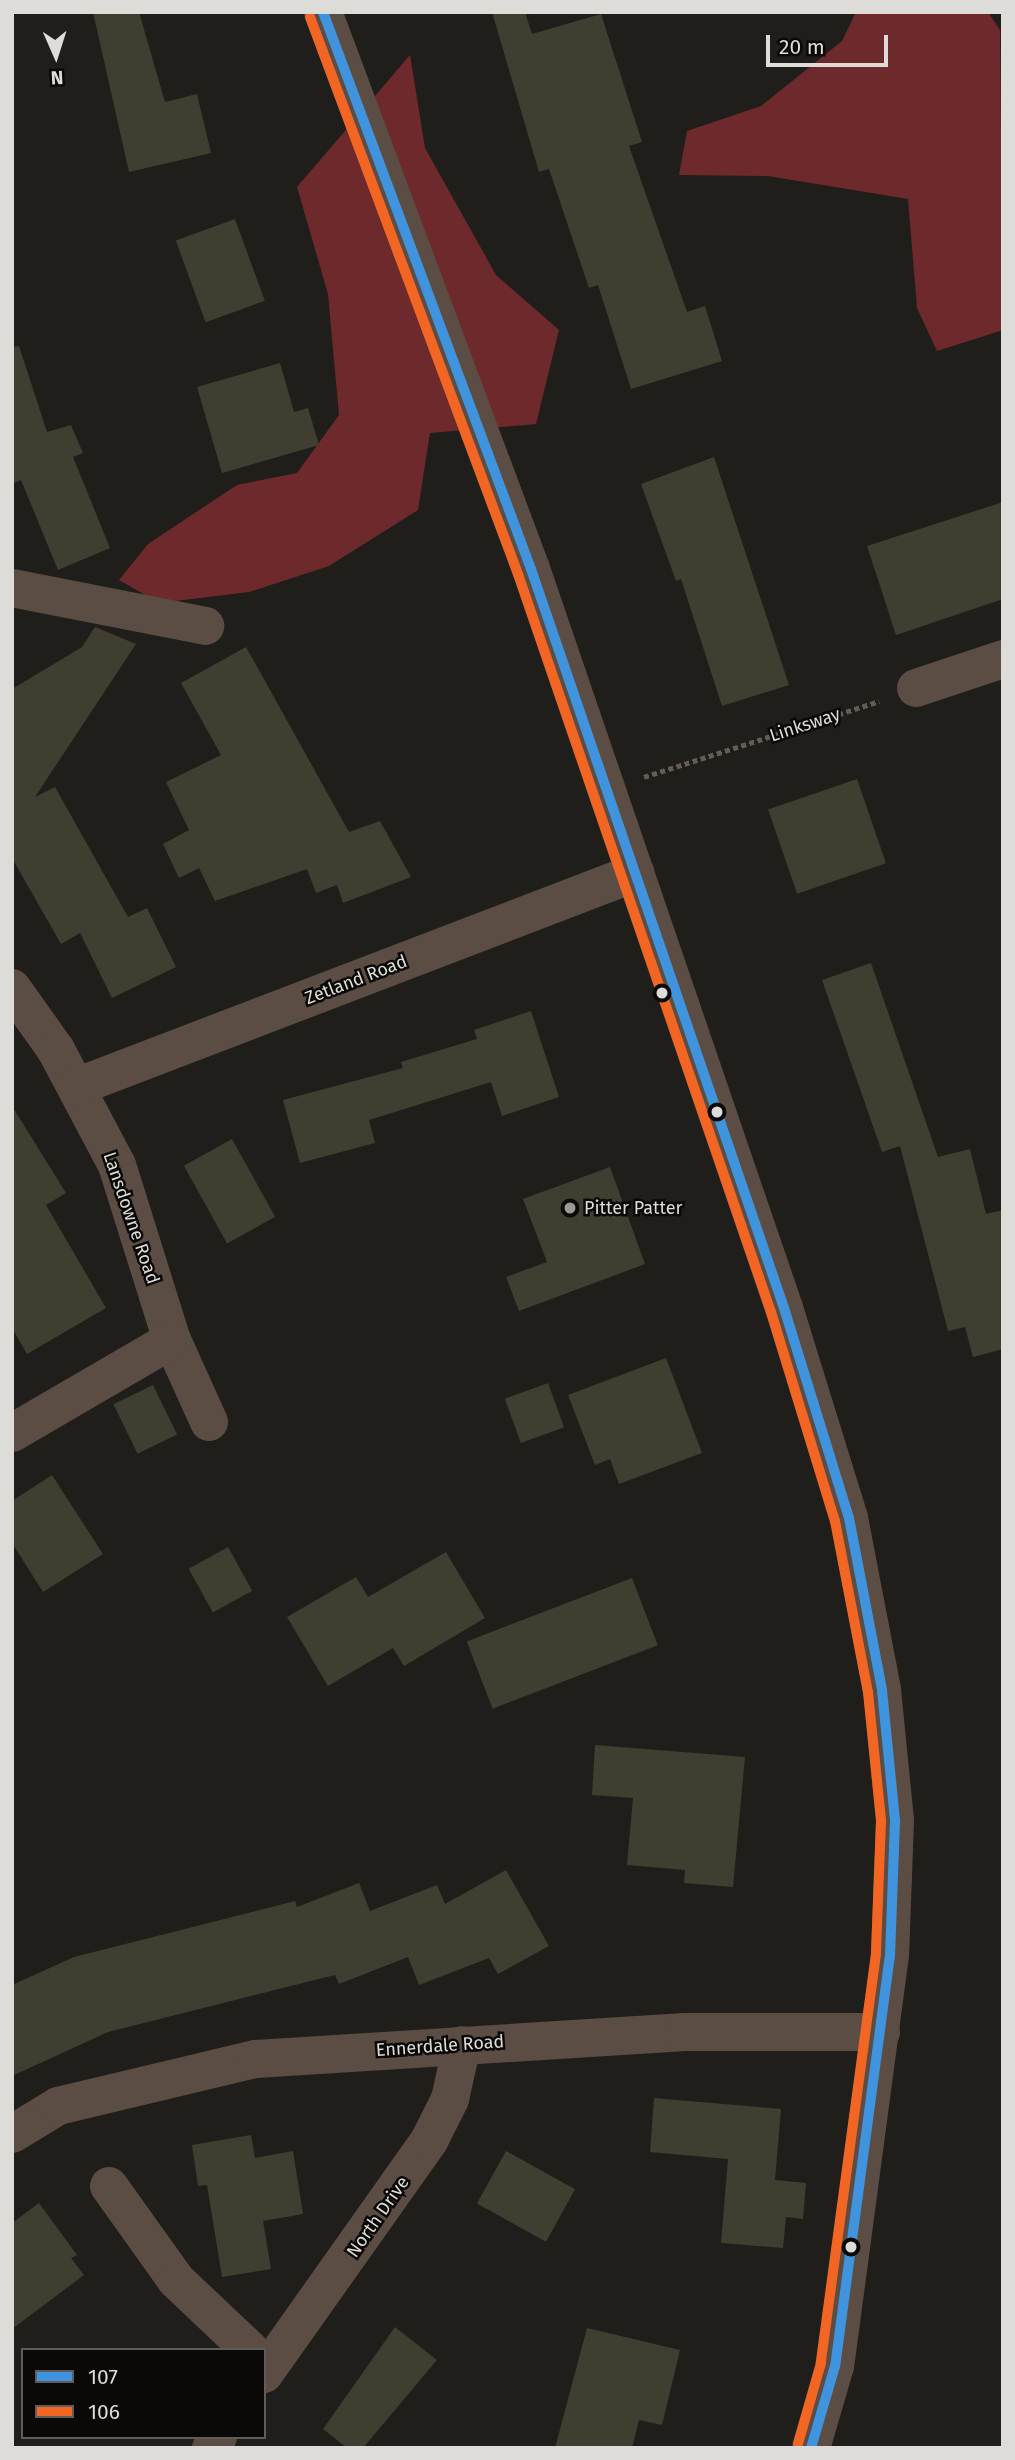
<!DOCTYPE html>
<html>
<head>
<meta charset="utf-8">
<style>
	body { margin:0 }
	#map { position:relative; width:1015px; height:2460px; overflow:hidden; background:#201e1b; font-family:"Fira Sans",sans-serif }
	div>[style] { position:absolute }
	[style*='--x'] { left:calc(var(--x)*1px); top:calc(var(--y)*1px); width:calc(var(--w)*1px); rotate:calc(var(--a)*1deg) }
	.forest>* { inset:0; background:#6d292c }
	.building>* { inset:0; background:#3f3e30; transform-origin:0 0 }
	.path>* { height:4.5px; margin-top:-2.25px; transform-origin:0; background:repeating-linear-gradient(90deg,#655c56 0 5px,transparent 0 8.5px) }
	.minor>* { height:38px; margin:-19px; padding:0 19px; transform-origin:19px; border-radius:19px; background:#5b4d44 }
	.bus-1>* { height:10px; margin:-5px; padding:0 5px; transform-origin:5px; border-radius:5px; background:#4094de }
	.bus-2>* { height:10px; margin:-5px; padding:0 5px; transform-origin:5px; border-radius:5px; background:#f26522 }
	.dots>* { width:19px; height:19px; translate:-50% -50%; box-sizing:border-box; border:4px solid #0a0907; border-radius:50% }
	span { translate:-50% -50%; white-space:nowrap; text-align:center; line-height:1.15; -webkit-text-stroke:5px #0a0907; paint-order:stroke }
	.street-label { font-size:18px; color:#dedcd9 }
	.poi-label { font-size:18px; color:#dedcd9 }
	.left { translate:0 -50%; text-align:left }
	.frame { position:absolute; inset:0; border:14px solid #dedcd9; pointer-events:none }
	.legend { position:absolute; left:21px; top:2348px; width:245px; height:91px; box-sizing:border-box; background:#0a0907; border:2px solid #5f5d5b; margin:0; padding:9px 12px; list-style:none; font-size:21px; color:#dedcd9 }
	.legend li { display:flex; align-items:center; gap:14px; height:35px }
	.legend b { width:35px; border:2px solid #5f5d5b }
	.north { position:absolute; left:21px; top:21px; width:70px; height:70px; -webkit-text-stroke:5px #0a0907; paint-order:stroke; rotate:177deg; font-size:19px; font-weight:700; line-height:28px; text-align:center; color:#dedcd9 }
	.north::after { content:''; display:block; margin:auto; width:24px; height:32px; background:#dedcd9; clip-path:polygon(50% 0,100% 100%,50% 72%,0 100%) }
	.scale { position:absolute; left:766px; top:35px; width:122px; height:32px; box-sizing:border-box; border:4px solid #dedcd9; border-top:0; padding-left:9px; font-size:21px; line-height:24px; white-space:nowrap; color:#dedcd9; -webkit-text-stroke:5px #0a0907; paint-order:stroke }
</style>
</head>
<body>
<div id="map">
	<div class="forest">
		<div style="clip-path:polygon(856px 12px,988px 12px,1000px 30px,1003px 330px,937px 351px,917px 308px,908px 199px,768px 176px,679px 175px,687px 131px,761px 106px,842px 41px)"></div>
		<div style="clip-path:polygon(410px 55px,425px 148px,496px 275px,559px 330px,536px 424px,430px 433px,418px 510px,329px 566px,249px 592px,159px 603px,119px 580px,148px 544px,237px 485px,297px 473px,339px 415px,328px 294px,297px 187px)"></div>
	</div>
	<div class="building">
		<div style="clip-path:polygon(93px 12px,139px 12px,165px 102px,197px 94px,211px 153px,129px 172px)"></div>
		<div style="clip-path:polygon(492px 12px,525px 12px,532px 34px,601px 14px,642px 142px,629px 146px,687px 312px,705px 306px,722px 361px,631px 389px,598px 285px,589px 288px,549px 169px,539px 172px)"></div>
		<div style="left:235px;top:219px;width:87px;height:63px;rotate:70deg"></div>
		<div style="clip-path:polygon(19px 346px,47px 432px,71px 425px,83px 453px,73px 457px,110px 548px,58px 570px,21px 480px,12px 484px,12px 347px)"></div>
		<div style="clip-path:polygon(280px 363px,294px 412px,308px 408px,319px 445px,222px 473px,197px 387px)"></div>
		<div style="clip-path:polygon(714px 457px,789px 685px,722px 706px,681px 579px,676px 581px,641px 484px)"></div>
		<div style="clip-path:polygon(1003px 502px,1003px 599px,896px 635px,867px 546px)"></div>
		<div style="clip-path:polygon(95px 627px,136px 644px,35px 797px,55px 787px,128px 917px,147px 908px,176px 967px,112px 998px,80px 933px,61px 944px,12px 858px,12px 689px,82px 647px)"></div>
		<div style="clip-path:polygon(246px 647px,349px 832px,380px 821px,411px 877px,343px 903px,337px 885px,316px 893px,307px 869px,215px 901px,199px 868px,179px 878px,163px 844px,189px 830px,166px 782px,221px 755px,181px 683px)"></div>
		<div style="left:857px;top:779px;width:89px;height:94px;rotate:71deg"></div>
		<div style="clip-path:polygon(871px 963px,938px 1157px,970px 1149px,986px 1214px,1003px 1210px,1003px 1349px,973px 1357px,965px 1327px,948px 1331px,900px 1146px,882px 1152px,822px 980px)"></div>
		<div style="clip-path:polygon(531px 1011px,559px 1097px,502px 1116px,491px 1082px,369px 1120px,375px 1143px,300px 1163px,283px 1100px,403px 1068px,401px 1062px,477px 1039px,474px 1030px)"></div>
		<div style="clip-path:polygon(12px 1106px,66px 1193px,46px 1205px,106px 1308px,27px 1354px,12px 1328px)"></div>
		<div style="left:232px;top:1139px;width:89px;height:55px;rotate:61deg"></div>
		<div style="clip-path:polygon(610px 1167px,645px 1264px,519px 1311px,506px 1277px,547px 1262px,523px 1199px)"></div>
		<div style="clip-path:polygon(666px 1358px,702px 1453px,619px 1484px,610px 1459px,595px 1465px,568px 1395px)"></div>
		<div style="left:548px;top:1383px;width:47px;height:46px;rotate:70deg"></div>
		<div style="left:153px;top:1385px;width:55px;height:44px;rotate:64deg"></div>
		<div style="clip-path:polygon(52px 1475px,103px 1554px,43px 1592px,12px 1543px,12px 1501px)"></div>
		<div style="left:228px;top:1547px;width:50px;height:45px;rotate:61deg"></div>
		<div style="clip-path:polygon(446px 1552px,485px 1618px,404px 1666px,393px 1648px,328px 1686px,287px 1617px,356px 1577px,368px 1597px)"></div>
		<div style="left:632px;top:1578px;width:72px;height:177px;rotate:69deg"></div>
		<div style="clip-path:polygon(595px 1745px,745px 1757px,733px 1887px,684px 1883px,685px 1870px,627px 1865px,633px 1798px,592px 1795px)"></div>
		<div style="clip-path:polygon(506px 1870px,549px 1946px,498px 1974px,489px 1958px,419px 1985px,408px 1957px,339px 1984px,335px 1975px,108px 2032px,12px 2076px,12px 1985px,74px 1957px,295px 1901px,297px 1907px,359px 1883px,370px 1911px,437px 1885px,445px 1904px)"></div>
		<div style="clip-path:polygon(654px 2098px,781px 2109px,775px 2180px,806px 2183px,803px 2219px,786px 2217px,783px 2248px,721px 2243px,728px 2159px,650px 2152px)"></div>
		<div style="clip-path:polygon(251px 2135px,255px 2158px,293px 2151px,303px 2214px,263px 2221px,271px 2269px,222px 2277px,207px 2185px,198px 2186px,192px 2145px)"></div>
		<div style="left:506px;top:2151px;width:79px;height:60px;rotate:29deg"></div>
		<div style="clip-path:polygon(39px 2203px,77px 2255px,71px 2258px,84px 2275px,12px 2329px,12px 2223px)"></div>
		<div style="clip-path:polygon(395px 2327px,437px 2360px,363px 2448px,347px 2448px,323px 2429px)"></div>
		<div style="clip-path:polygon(587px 2328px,680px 2350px,662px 2425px,639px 2420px,632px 2448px,555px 2448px)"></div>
	</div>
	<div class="path">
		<div style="--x:644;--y:777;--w:247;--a:-17.9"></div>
	</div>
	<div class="minor">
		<div style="--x:323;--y:12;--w:595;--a:69.52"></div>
		<div style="--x:531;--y:569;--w:781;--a:71.1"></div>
		<div style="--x:784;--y:1308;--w:220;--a:72.8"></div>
		<div style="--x:849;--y:1518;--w:175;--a:79.1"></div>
		<div style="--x:882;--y:1690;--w:132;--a:84.3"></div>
		<div style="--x:895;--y:1821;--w:134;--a:92.1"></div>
		<div style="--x:890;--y:1955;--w:415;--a:97.6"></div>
		<div style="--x:835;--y:2366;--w:85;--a:106.3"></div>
		<div style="--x:12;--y:588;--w:197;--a:11.1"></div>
		<div style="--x:916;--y:688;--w:92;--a:-18.4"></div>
		<div style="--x:12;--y:988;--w:76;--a:54.6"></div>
		<div style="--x:56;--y:1050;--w:130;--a:62.1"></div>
		<div style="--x:117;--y:1165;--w:183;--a:72.6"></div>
		<div style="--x:172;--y:1340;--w:90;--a:65.7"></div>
		<div style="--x:76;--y:1087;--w:599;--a:-20.95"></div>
		<div style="--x:12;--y:1433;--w:185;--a:-30.2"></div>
		<div style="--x:12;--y:2134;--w:54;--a:-31.3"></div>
		<div style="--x:58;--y:2106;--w:204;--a:-13.4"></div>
		<div style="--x:256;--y:2059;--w:430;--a:-3.6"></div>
		<div style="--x:685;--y:2032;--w:196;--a:0"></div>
		<div style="--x:109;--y:2186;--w:115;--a:54.5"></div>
		<div style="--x:176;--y:2280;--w:102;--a:43.4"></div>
		<div style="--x:264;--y:2374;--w:286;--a:-54.7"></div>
		<div style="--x:429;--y:2141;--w:47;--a:-63.4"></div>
		<div style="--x:450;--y:2099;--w:55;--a:-77.5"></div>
		<div style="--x:211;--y:2448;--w:13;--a:-58"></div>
	</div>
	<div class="bus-1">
		<div style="--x:323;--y:12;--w:595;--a:69.52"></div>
		<div style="--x:531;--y:569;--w:781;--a:71.1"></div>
		<div style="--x:784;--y:1308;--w:220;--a:72.8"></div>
		<div style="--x:849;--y:1518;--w:175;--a:79.1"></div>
		<div style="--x:882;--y:1690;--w:132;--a:84.3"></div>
		<div style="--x:895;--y:1821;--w:134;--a:92.1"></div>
		<div style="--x:890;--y:1955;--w:415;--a:97.6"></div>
		<div style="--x:835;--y:2366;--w:85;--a:106.3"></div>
	</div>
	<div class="bus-2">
		<div style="--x:310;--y:17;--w:595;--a:69.52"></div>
		<div style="--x:518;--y:574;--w:780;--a:71.08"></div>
		<div style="--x:771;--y:1312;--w:219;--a:73"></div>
		<div style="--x:835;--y:1521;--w:174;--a:79.1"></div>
		<div style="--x:868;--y:1692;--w:130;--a:84.2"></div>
		<div style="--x:881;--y:1821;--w:133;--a:92.2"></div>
		<div style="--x:876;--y:1954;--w:413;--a:97.7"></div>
		<div style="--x:821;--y:2363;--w:84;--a:105.9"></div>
	</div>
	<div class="dots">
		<div style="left:662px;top:993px;background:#dedcd9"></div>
		<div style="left:717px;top:1112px;background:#dedcd9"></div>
		<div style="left:570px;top:1208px;background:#9c9a96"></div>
		<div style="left:851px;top:2247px;background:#dedcd9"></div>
	</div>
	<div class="street-label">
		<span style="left:805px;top:725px;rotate:-18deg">Linksway</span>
		<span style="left:356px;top:980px;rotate:-21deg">Zetland Road</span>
		<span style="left:131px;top:1218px;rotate:71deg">Lansdowne Road</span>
		<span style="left:440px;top:2046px;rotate:-4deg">Ennerdale Road</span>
		<span style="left:378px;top:2217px;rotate:-55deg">North Drive</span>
	</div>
	<div class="poi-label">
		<span class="left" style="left:584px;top:1208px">Pitter Patter</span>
	</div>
	<div class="frame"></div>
	<ul class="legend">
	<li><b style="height:9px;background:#4094de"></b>107</li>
	<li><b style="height:9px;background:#f26522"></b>106</li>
	</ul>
	<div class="north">N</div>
	<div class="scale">20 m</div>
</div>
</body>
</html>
